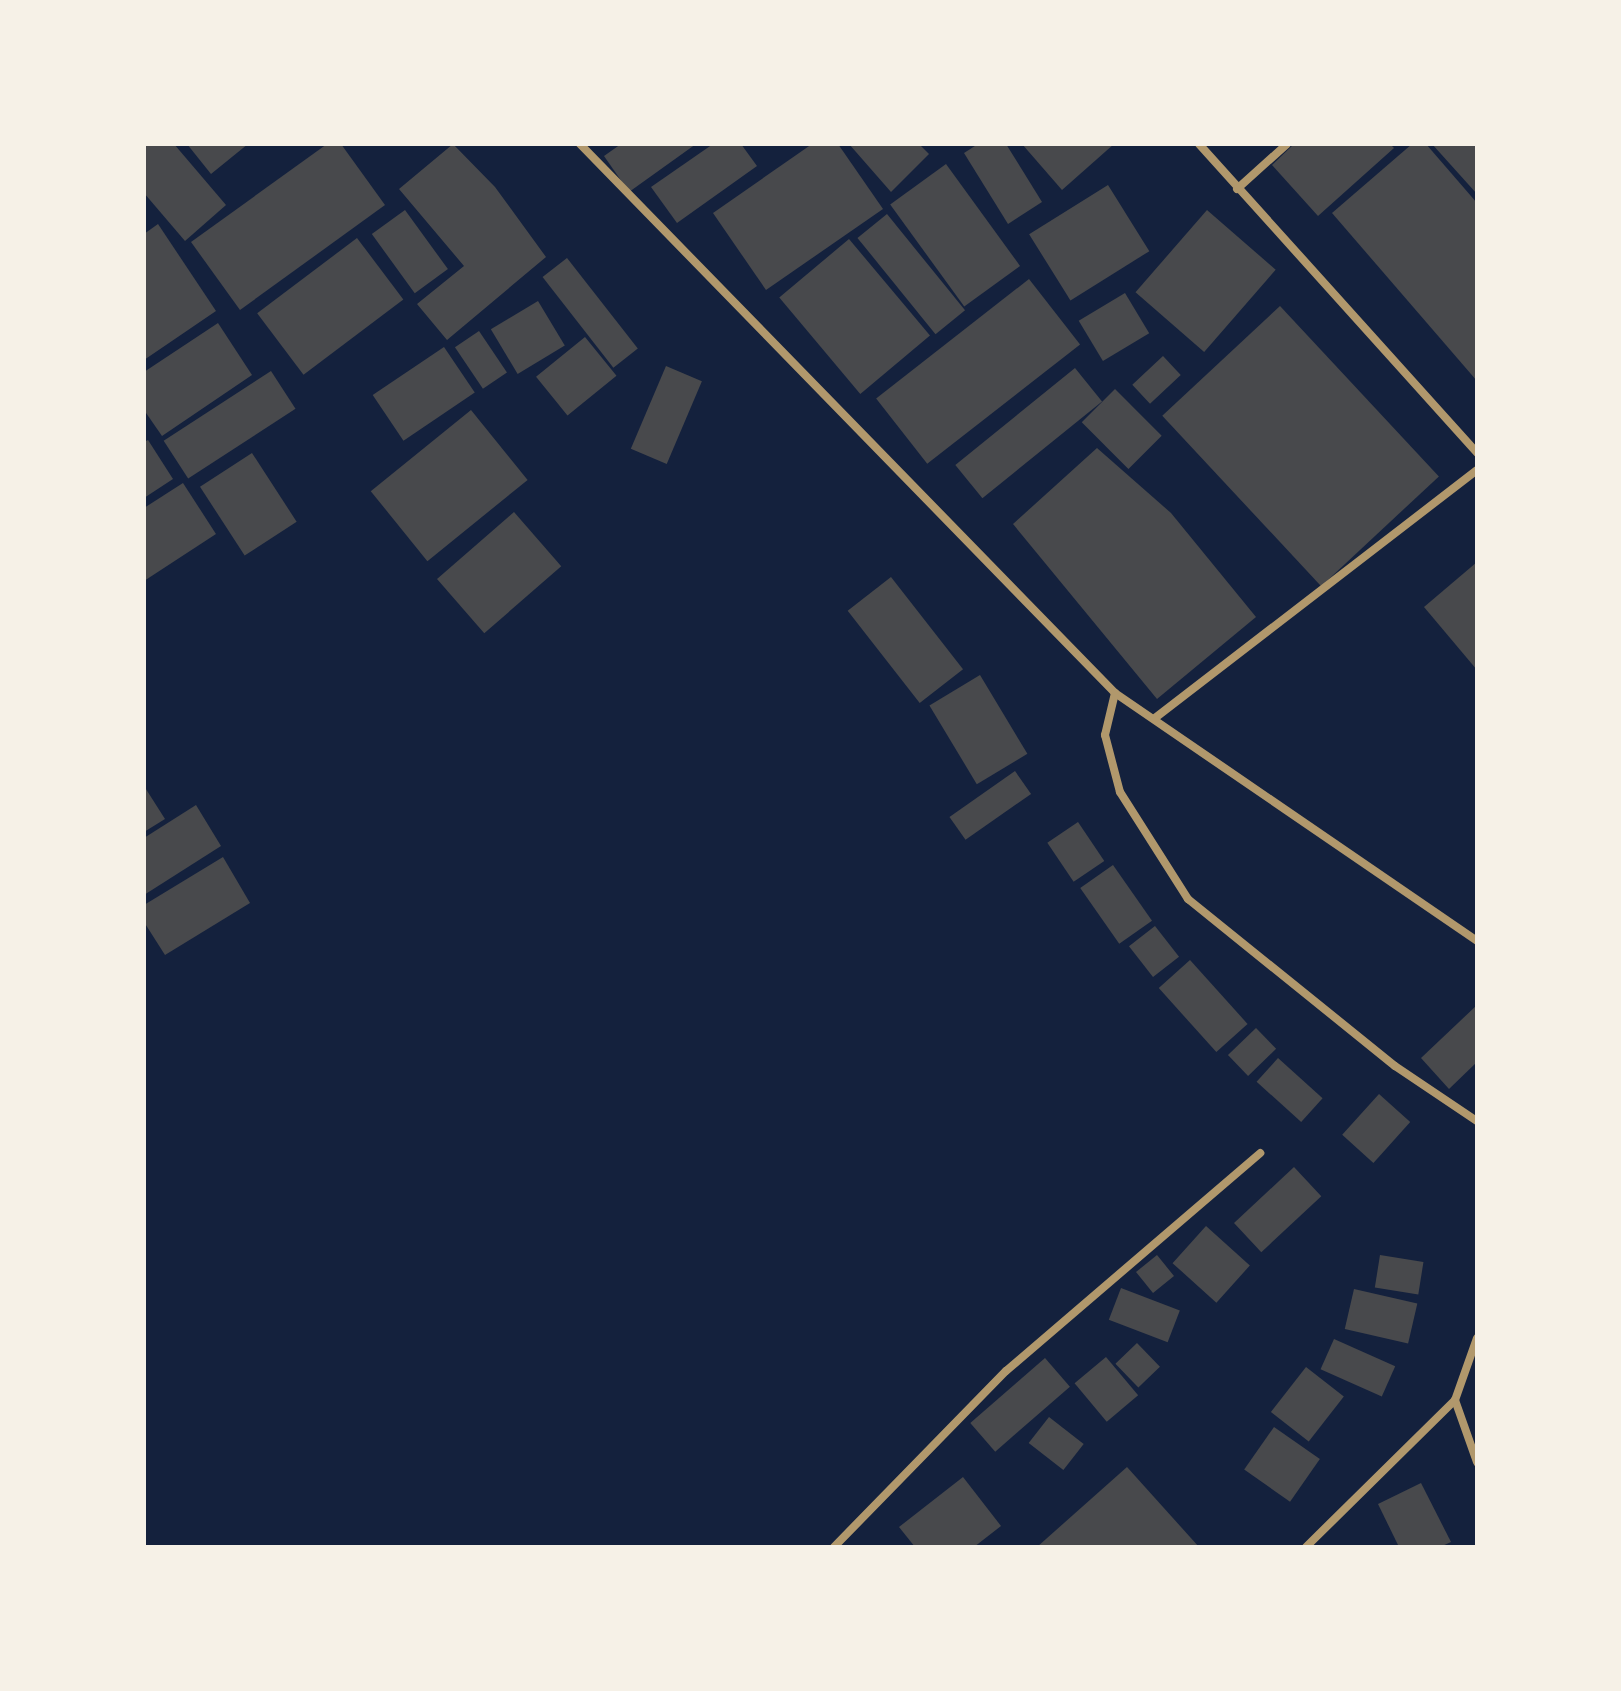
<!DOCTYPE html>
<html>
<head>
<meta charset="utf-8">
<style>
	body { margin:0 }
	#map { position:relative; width:1621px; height:1691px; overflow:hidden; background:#14213d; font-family:Figtree,sans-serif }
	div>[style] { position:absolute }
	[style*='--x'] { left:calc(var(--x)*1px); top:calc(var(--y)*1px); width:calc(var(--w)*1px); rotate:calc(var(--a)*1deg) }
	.building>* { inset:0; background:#48494c; transform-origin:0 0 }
	.minor>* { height:8px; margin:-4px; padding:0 4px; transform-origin:4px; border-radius:4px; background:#b1986c }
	span { translate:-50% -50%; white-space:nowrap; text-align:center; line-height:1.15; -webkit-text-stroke:8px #f6f1e7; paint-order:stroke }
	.frame { position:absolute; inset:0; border:146px solid #f6f1e7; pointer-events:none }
</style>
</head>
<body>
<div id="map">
	<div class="building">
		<div style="clip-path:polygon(144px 144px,174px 144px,226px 205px,185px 241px,144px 193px)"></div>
		<div style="clip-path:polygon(187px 144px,248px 144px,211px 174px)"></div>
		<div style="clip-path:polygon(327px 144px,341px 144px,385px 205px,240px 310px,191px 242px)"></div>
		<div style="clip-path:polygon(453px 144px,495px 187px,546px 257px,447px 340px,417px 304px,464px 266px,399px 189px)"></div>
		<div style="clip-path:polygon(621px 144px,696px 144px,629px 192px,604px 156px)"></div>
		<div style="clip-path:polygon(713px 144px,741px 144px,757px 166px,677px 223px,651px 187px)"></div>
		<div style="clip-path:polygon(812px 144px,838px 144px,883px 209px,766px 290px,713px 213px)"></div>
		<div style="clip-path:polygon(849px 144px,919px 144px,929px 154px,891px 192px)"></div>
		<div style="clip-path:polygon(978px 144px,1006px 144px,1042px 202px,1008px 224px,964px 153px)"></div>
		<div style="clip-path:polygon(1022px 144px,1114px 144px,1062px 190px)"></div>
		<div style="clip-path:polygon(1294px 144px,1390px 144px,1394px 148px,1318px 216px,1272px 165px)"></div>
		<div style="clip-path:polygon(1412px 144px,1426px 144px,1477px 203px,1477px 381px,1332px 213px)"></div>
		<div style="clip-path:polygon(1432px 144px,1477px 144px,1477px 194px)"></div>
		<div style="left:946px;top:164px;width:126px;height:69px;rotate:54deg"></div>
		<div style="left:1108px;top:185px;width:78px;height:93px;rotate:58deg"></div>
		<div style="left:405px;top:210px;width:73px;height:41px;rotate:54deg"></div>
		<div style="left:1207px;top:210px;width:91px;height:109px;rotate:41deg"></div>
		<div style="left:887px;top:214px;width:124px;height:38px;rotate:51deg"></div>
		<div style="clip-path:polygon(158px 224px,216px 311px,144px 360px,144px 234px)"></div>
		<div style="left:357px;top:238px;width:77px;height:125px;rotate:53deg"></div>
		<div style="left:849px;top:239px;width:126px;height:91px;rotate:50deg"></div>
		<div style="left:567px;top:258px;width:115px;height:31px;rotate:52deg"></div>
		<div style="left:1029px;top:279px;width:83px;height:194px;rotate:52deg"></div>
		<div style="left:1125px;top:293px;width:47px;height:54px;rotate:59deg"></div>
		<div style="left:538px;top:301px;width:52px;height:55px;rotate:59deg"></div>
		<div style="left:1280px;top:306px;width:233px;height:161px;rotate:47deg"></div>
		<div style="clip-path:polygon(218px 323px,252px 375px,162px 436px,144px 410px,144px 372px)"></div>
		<div style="left:479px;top:331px;width:50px;height:29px;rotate:56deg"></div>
		<div style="left:585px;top:337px;width:50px;height:63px;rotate:51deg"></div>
		<div style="left:444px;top:347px;width:55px;height:86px;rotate:56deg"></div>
		<div style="left:1163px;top:356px;width:26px;height:42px;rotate:47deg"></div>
		<div style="left:666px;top:366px;width:39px;height:90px;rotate:23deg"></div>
		<div style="left:1075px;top:368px;width:43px;height:154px;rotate:51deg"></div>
		<div style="left:271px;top:371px;width:45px;height:128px;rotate:57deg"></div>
		<div style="left:1115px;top:389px;width:66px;height:47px;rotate:45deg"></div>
		<div style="left:471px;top:410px;width:90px;height:129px;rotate:51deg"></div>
		<div style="clip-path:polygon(148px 440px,173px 479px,144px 498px,144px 442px)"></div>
		<div style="clip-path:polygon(1097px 448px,1171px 513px,1256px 617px,1157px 699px,1013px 524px)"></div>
		<div style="left:252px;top:453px;width:82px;height:62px;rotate:57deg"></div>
		<div style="clip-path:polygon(183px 483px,216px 534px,144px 581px,144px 508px)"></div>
		<div style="left:514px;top:512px;width:72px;height:102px;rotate:49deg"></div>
		<div style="clip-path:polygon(1477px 562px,1477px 670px,1424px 607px)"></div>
		<div style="left:891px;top:577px;width:117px;height:55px;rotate:52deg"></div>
		<div style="left:980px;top:675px;width:92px;height:59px;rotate:59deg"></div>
		<div style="left:1015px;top:771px;width:28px;height:80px;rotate:55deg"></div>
		<div style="clip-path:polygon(144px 786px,165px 819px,144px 832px)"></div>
		<div style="clip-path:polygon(196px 805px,221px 846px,144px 895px,144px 838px)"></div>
		<div style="left:1078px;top:822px;width:47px;height:37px;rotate:56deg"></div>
		<div style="clip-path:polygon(223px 857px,250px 903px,165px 955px,144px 922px,144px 905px)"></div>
		<div style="left:1113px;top:865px;width:68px;height:40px;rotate:55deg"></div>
		<div style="left:1155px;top:926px;width:39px;height:33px;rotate:52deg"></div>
		<div style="left:1190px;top:960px;width:86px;height:42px;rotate:48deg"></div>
		<div style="clip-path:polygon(1477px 1005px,1477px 1062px,1449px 1089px,1421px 1058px)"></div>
		<div style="left:1256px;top:1028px;width:29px;height:39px;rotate:46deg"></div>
		<div style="left:1278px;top:1058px;width:60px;height:32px;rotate:42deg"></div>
		<div style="left:1379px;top:1094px;width:42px;height:55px;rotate:42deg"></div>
		<div style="left:1294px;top:1167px;width:40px;height:82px;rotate:47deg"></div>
		<div style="left:1206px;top:1226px;width:59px;height:50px;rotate:42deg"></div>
		<div style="left:1157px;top:1255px;width:27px;height:27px;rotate:51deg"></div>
		<div style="left:1380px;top:1255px;width:44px;height:33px;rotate:9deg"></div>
		<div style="left:1121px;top:1288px;width:63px;height:34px;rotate:21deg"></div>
		<div style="left:1354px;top:1289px;width:65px;height:41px;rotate:13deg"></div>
		<div style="left:1334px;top:1339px;width:67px;height:33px;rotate:24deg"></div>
		<div style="left:1137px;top:1343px;width:33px;height:30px;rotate:46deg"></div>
		<div style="left:1106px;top:1357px;width:50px;height:41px;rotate:50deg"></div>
		<div style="left:1045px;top:1358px;width:38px;height:99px;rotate:49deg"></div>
		<div style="left:1306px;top:1367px;width:48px;height:57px;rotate:38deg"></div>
		<div style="left:1049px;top:1417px;width:44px;height:33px;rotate:38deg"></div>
		<div style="left:1274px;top:1427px;width:56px;height:52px;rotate:35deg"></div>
		<div style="clip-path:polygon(1127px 1467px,1199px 1547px,1037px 1547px)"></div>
		<div style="clip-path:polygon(963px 1477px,1001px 1526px,974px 1547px,915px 1547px,899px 1527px)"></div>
		<div style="clip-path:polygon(1421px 1483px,1451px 1542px,1440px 1547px,1399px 1547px,1378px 1504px)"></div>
	</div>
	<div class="minor">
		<div style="--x:580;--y:144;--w:767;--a:45.74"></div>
		<div style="--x:1115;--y:693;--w:439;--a:34.4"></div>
		<div style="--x:1199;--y:144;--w:416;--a:48"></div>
		<div style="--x:1237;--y:189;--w:67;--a:-42"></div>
		<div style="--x:1115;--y:693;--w:43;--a:103.4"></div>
		<div style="--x:1105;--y:735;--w:59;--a:75.3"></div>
		<div style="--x:1120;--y:792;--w:127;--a:57.6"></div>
		<div style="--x:1188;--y:899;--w:266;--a:38.9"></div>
		<div style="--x:1395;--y:1066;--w:99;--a:33.9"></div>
		<div style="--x:1155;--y:718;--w:406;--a:-37.6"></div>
		<div style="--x:1477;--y:1338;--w:66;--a:109.5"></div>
		<div style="--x:1455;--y:1400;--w:66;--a:70.5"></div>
		<div style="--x:834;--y:1547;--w:246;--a:-45.7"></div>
		<div style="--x:1006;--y:1371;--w:335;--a:-40.6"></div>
		<div style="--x:1306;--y:1547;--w:209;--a:-44.6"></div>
	</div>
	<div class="frame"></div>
</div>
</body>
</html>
